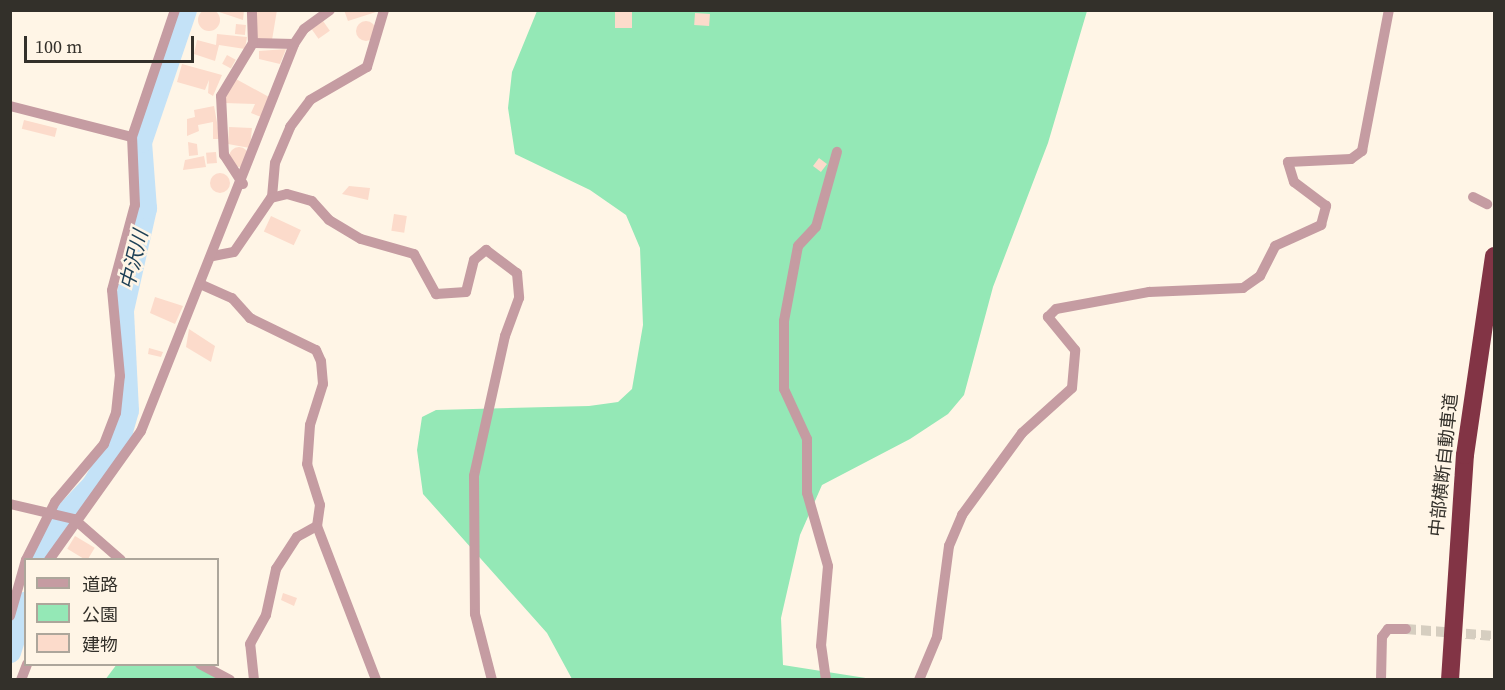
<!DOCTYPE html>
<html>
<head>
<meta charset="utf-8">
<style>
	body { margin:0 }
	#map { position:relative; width:1505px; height:690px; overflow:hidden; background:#fff5e6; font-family:"Source Serif 4","Noto Sans JP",serif }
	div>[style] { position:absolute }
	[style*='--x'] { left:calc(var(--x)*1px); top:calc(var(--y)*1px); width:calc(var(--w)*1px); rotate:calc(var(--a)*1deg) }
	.green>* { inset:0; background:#94e8b6 }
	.river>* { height:21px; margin:-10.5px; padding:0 10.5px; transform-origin:10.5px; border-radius:10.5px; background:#c4e2f7 }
	.building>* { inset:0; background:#fcdbcb; transform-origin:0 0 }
	.round { border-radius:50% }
	.street-tunnel>* { height:10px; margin-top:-5px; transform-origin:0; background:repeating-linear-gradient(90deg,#d6cec0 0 10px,transparent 0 15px) }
	.street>* { height:10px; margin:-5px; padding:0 5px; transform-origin:5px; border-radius:5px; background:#c59ca2 }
	.highway>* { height:18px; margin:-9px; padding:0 9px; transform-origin:9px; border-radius:9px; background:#823445 }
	span { translate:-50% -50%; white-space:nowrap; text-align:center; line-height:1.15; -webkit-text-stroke:5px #fff5e6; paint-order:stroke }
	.street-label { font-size:18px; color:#33302a }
	.water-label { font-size:20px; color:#1d4056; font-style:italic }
	.frame { position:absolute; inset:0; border:12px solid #33302a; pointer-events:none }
	.legend { position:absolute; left:24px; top:558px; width:195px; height:108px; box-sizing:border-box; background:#fff5e6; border:2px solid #ada69b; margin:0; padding:8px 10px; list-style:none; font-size:18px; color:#33302a }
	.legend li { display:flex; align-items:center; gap:12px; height:30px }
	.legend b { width:30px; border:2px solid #ada69b }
	.scale { position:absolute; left:24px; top:36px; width:170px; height:27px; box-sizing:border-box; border:3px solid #33302a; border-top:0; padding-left:8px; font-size:18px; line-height:21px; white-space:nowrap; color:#33302a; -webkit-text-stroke:4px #fff5e6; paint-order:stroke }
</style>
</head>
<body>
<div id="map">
	<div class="green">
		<div style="clip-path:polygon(537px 11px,1087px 11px,1048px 143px,993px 287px,964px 395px,948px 414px,910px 439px,822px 485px,800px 535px,781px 618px,783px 665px,872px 679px,572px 679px,547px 633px,423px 494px,417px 450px,422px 417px,436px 410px,589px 406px,618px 402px,632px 389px,643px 325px,640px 248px,626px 215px,590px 190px,515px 154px,508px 108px,512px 72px)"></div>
		<div style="clip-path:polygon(117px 664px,211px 665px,226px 680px,105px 680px)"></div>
	</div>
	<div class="river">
		<div style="--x:35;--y:560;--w:43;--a:-61.1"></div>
		<div style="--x:56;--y:522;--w:52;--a:-46.5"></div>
		<div style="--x:92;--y:484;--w:54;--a:-58.7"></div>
		<div style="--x:120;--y:438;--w:29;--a:-74"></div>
		<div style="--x:128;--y:410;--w:100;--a:-92.9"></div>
		<div style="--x:123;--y:310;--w:105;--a:-77.3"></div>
		<div style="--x:146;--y:208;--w:66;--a:-94.3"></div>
		<div style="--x:141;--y:142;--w:139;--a:-71.2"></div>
		<div style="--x:10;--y:652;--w:53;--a:-72.6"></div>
	</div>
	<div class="building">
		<div class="round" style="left:198px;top:9px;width:22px;height:22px"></div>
		<div style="clip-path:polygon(244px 10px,243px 20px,219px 12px,219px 10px)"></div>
		<div style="clip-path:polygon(256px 10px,277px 10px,272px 40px,255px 39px)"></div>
		<div style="clip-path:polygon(344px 10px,376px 10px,376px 12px,348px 21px)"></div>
		<div style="left:615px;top:10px;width:17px;height:18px"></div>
		<div style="left:695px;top:13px;width:15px;height:12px;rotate:4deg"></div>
		<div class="round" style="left:356px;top:21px;width:20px;height:20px"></div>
		<div style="left:323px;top:21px;width:12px;height:14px;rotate:55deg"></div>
		<div style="left:236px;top:24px;width:10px;height:10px;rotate:6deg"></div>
		<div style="clip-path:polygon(217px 34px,247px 37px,245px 49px,219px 45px,215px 61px,194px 54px,197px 40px,216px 45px)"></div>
		<div style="clip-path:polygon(286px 49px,280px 64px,259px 59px,259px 51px)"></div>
		<div style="left:227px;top:55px;width:10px;height:10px;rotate:29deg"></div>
		<div style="clip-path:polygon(182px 64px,222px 75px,213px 96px,208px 93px,209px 80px,205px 90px,177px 82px)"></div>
		<div style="clip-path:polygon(236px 79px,269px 97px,261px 117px,251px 113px,255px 104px,224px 103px,224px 93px)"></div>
		<div style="clip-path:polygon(214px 106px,220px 139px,213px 139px,213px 122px,198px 125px,199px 131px,187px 136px,187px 119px,195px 117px,194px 110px)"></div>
		<div style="left:24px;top:120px;width:34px;height:9px;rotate:14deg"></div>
		<div style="clip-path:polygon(229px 127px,252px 128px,250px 148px,228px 144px)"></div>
		<div style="clip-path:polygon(188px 142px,197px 144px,198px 155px,189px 156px)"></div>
		<div class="round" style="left:229px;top:147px;width:20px;height:20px"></div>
		<div style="left:216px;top:152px;width:11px;height:10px;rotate:85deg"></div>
		<div style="clip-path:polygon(204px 156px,206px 167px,183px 170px,185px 160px)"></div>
		<div style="left:819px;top:158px;width:10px;height:10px;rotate:37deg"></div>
		<div class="round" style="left:210px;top:173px;width:20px;height:20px"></div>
		<div style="clip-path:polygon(349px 186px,370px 188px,368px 200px,342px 194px)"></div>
		<div style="left:394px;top:214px;width:13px;height:17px;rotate:9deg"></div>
		<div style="left:271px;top:216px;width:33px;height:17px;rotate:25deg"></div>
		<div style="clip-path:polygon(155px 297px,183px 306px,175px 324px,150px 313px)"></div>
		<div style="clip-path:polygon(189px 329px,215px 346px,211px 362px,186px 347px)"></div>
		<div style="clip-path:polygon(149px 348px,163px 352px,161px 357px,148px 354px)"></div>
		<div style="left:75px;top:536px;width:23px;height:15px;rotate:31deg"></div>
		<div style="clip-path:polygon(283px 593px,297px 598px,294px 606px,281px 600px)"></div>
	</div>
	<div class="street-tunnel">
		<div style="--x:1406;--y:629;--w:88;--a:4.5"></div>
	</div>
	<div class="street">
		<div style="--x:253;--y:43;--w:41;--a:1.4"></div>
		<div style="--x:10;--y:106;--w:126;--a:14.3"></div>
		<div style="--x:243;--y:184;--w:35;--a:-123"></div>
		<div style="--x:224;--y:155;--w:59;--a:-92.9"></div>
		<div style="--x:221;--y:96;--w:62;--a:-58.9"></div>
		<div style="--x:253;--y:43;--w:33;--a:-92"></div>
		<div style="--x:272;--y:197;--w:34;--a:-85"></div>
		<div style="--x:275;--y:163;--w:39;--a:-67"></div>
		<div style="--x:290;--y:127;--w:34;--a:-53"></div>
		<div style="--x:310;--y:100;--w:66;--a:-30.1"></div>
		<div style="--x:367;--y:67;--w:59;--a:-73.4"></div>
		<div style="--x:1473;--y:197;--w:16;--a:27"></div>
		<div style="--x:213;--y:256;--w:21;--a:-11"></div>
		<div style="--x:234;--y:252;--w:65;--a:-55.6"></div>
		<div style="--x:271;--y:198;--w:16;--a:-14"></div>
		<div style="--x:287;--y:194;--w:26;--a:16"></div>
		<div style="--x:312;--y:201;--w:25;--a:48"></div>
		<div style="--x:329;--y:220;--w:37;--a:31"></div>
		<div style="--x:361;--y:239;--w:55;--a:15.8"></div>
		<div style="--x:414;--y:254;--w:46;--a:61.2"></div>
		<div style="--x:436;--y:294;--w:30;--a:-4"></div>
		<div style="--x:466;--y:292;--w:33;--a:-76"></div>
		<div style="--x:474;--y:260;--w:16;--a:-40"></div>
		<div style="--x:486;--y:250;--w:39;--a:37"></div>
		<div style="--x:517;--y:273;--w:25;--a:85"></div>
		<div style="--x:519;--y:298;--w:40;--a:110.2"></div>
		<div style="--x:505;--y:336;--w:143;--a:102.5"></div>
		<div style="--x:474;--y:476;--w:138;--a:89.6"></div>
		<div style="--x:475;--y:614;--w:68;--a:75.6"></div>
		<div style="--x:200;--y:284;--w:35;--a:24"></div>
		<div style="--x:232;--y:298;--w:27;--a:48"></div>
		<div style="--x:250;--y:318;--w:73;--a:25.9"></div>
		<div style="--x:316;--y:350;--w:12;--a:66"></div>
		<div style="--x:321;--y:361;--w:23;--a:85"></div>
		<div style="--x:323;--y:384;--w:43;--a:107.6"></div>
		<div style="--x:310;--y:425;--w:39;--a:94"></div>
		<div style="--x:307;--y:464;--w:43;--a:72.4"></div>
		<div style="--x:320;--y:505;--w:21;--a:98"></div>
		<div style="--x:317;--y:526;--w:165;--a:69"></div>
		<div style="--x:10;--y:504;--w:66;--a:13.2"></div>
		<div style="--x:74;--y:519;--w:62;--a:41.1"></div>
		<div style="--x:26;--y:560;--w:65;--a:-63.4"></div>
		<div style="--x:55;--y:502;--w:76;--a:-49.8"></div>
		<div style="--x:104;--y:444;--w:33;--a:-69"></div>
		<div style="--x:116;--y:413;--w:37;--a:-84"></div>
		<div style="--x:120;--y:376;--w:86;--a:-95.3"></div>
		<div style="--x:112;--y:290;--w:88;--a:-74.9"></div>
		<div style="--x:135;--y:205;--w:68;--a:-92.5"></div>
		<div style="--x:132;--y:137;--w:134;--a:-71.3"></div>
		<div style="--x:49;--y:560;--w:158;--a:-54.5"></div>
		<div style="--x:141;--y:431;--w:416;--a:-68.4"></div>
		<div style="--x:294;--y:44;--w:18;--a:-56"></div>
		<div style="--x:304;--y:29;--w:32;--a:-36"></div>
		<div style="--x:10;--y:616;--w:58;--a:-74.1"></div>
		<div style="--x:200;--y:664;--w:34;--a:28"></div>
		<div style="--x:21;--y:680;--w:17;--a:-69"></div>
		<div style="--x:254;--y:680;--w:36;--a:-96"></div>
		<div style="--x:250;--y:644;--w:33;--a:-61"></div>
		<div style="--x:266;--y:615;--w:47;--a:-77.7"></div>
		<div style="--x:276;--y:569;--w:38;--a:-57"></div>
		<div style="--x:297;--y:537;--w:23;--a:-29"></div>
		<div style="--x:826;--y:680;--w:34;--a:-98"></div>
		<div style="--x:821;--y:646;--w:80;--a:-85"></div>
		<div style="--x:828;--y:566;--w:76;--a:-106"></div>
		<div style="--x:807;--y:493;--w:54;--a:-90"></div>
		<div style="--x:807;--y:439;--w:55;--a:-114.7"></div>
		<div style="--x:784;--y:389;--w:68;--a:-90"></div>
		<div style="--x:784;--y:321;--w:76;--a:-79.4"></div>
		<div style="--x:798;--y:246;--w:26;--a:-47"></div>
		<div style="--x:816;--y:227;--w:78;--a:-74.4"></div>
		<div style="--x:919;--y:680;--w:47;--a:-67.3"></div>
		<div style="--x:937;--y:637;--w:92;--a:-82.5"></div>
		<div style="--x:949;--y:546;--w:34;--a:-67"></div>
		<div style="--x:962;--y:515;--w:102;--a:-53.8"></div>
		<div style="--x:1022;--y:433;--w:67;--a:-42"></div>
		<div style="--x:1072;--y:388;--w:38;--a:-85"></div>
		<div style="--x:1075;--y:350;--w:43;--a:-129.3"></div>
		<div style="--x:1048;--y:317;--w:11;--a:-45"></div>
		<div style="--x:1056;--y:309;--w:95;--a:-10.4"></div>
		<div style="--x:1149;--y:292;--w:94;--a:-2.4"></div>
		<div style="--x:1243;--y:288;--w:21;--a:-35"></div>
		<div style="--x:1260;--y:276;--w:34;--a:-63"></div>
		<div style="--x:1275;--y:246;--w:51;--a:-24.5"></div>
		<div style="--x:1321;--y:225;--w:20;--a:-75"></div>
		<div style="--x:1326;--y:206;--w:40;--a:-143"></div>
		<div style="--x:1294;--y:182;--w:21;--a:-107"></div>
		<div style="--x:1288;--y:162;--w:63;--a:-2.7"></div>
		<div style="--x:1351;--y:159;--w:14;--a:-36"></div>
		<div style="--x:1362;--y:151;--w:144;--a:-79.2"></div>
		<div style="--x:1381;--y:680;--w:43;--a:-88.7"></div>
		<div style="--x:1382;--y:637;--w:10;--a:-53"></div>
		<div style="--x:1388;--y:629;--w:18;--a:0"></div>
	</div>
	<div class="highway">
		<div style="--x:1450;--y:680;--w:225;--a:-86.2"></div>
		<div style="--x:1465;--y:455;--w:201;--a:-81.7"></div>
	</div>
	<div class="street-label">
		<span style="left:1444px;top:465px;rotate:-84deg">中部横断自動車道</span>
	</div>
	<div class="water-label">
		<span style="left:134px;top:260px;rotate:-76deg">中沢川</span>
	</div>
	<div class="frame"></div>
	<ul class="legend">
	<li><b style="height:8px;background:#c59ca2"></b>道路</li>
	<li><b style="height:16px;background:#94e8b6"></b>公園</li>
	<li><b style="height:16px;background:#fcdbcb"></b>建物</li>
	</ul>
	<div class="scale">100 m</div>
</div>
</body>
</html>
